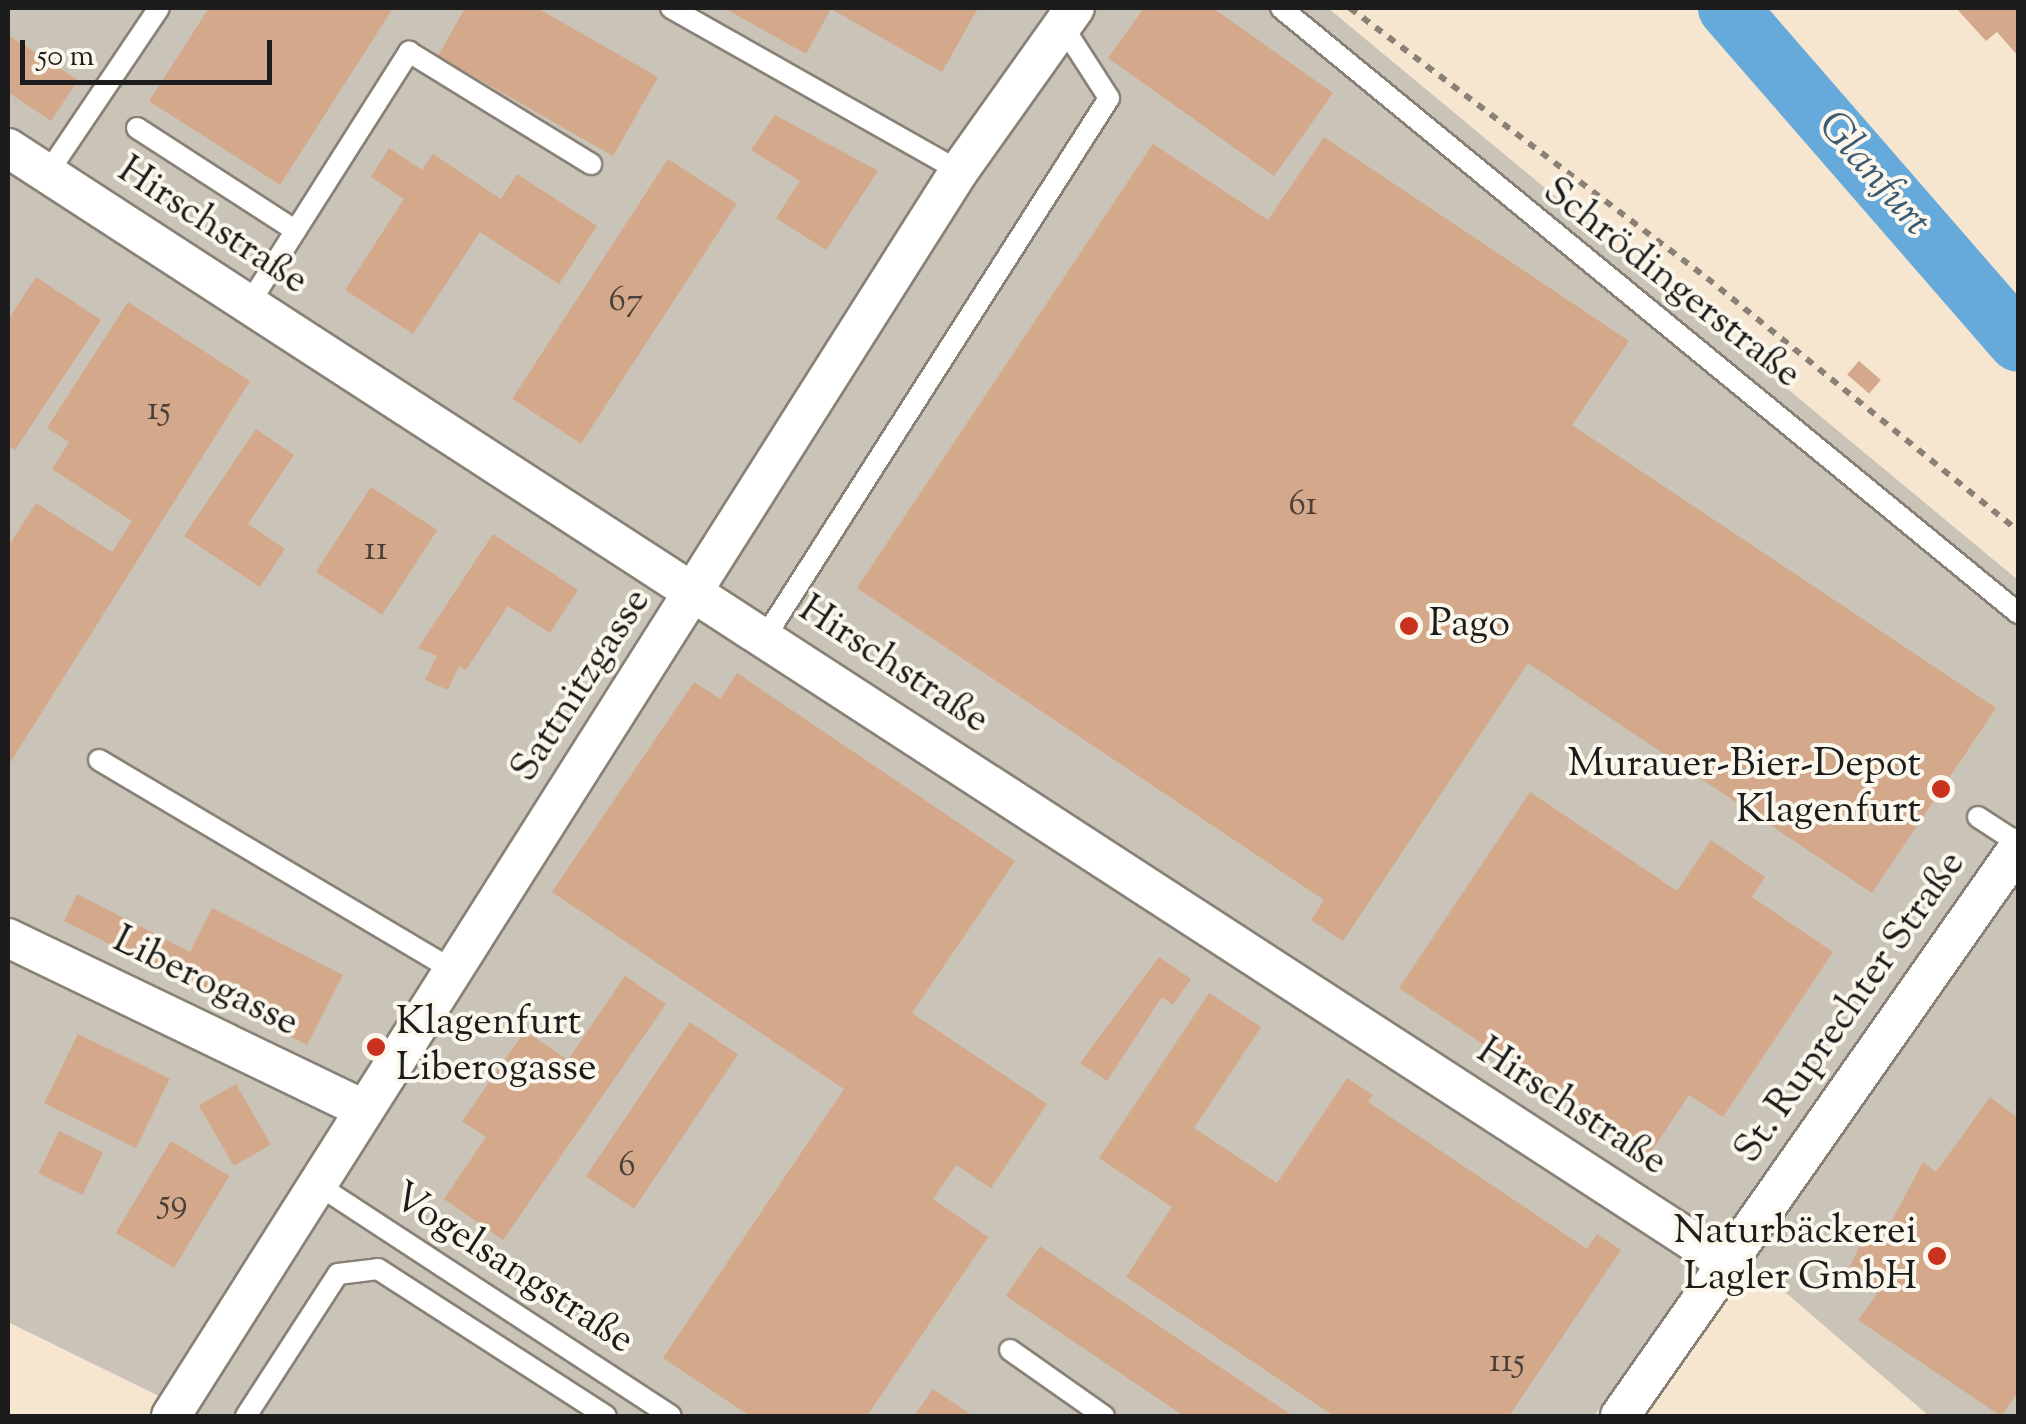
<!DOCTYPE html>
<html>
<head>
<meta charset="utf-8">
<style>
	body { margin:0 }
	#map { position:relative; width:2026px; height:1424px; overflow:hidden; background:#f6e6cf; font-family:"Sorts Mill Goudy",serif }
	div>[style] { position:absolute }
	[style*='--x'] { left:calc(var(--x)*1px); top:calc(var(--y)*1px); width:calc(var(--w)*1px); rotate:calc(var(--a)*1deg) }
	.industrial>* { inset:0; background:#cac3b8 }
	.river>* { height:60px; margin:-30px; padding:0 30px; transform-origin:30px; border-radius:30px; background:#66a9db }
	.building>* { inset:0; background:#d4a88a; transform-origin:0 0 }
	.path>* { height:6px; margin-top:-3px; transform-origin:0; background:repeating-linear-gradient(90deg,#898176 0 8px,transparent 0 16px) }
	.roads { filter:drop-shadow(2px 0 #898176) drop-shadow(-2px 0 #898176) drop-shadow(0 2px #898176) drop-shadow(0 -2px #898176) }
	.lane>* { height:20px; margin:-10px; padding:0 10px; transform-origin:10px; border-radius:10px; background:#fff }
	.street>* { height:38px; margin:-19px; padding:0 19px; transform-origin:19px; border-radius:19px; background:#fff }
	.dots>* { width:28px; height:28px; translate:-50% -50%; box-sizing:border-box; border:5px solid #fbf7ec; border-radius:50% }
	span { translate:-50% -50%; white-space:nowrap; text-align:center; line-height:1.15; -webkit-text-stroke:8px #fbf7ec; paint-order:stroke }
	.number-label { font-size:35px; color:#4a3f38 }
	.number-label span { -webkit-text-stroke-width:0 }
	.street-label { font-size:40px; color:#1c1c1c }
	.poi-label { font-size:40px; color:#1c1c1c }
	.left { translate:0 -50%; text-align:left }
	.right { translate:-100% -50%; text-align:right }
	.water-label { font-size:42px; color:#3d5b72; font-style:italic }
	.frame { position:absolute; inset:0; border:10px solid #1c1c1c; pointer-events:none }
	.scale { position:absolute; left:20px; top:40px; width:252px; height:45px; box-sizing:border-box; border:5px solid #1c1c1c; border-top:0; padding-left:12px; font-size:30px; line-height:35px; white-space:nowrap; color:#1c1c1c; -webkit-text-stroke:8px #fbf7ec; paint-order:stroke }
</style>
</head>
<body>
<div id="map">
	<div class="industrial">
		<div style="clip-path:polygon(8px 8px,1328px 8px,2018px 580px,2018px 1416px,1929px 1416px,1721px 1237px,1594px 1416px,186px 1416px,169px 1401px,8px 1322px)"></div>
	</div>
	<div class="river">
		<div style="--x:1728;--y:8;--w:442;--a:49"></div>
	</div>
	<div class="building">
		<div style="clip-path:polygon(209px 8px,393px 8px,280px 185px,149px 101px)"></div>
		<div style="clip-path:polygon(465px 8px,537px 8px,658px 77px,613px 156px,438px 56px)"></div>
		<div style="clip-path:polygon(724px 8px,978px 8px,942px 72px,831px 9px,806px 54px)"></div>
		<div style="clip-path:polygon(1144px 8px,1213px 8px,1333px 93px,1274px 176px,1108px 58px)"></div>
		<div style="clip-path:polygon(1956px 8px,2018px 8px,2018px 56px,1997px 32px,1986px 41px)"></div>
		<div style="clip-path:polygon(8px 35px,78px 80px,51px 121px,8px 92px)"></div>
		<div style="clip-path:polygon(775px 115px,878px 171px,826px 250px,776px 218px,800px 181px,751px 150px)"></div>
		<div style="clip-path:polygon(1324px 137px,1629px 341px,1572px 425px,1996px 708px,1872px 893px,1528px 663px,1343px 941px,1311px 920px,1324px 900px,857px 588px,1153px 144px,1268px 220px)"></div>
		<div style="clip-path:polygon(389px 148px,422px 170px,433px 154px,501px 199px,517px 174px,597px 226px,559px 284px,480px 232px,413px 334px,345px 290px,404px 199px,371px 177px)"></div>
		<div style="left:668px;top:159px;width:82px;height:286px;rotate:33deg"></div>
		<div style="clip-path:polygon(36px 277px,101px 320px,15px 450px,8px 445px,8px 320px)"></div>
		<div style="clip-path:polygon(128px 302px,250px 381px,8px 766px,8px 547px,36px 503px,112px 552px,132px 521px,52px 469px,69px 442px,47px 428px)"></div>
		<div style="left:1859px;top:361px;width:29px;height:18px;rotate:41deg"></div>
		<div style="clip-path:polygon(256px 429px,294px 455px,248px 524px,285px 549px,260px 587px,184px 536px)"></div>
		<div style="left:371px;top:487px;width:79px;height:101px;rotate:33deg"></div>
		<div style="clip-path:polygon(493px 534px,578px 590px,550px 633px,508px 606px,466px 670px,459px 666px,448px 690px,425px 680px,437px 656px,418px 648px)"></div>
		<div style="clip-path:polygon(737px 673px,1015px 861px,912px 1013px,1047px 1104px,991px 1188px,956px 1165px,933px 1199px,988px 1237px,867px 1416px,750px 1416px,663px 1358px,844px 1089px,552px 892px,694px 682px,720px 699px)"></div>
		<div style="clip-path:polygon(1530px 792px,1677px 891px,1711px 840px,1765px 877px,1752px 897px,1833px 952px,1723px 1117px,1689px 1095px,1649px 1155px,1399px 988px)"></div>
		<div style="clip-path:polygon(77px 894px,190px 952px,212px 908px,343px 975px,307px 1045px,64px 921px)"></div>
		<div style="clip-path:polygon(1159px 957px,1191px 979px,1173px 1005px,1162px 997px,1107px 1081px,1080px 1063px)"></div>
		<div style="clip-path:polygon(625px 976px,666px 1004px,503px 1240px,444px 1199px,486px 1137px,462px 1121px,525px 1031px,568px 1060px)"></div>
		<div style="clip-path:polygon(1209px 993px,1261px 1027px,1194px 1128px,1277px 1183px,1347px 1078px,1373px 1095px,1368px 1102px,1587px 1249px,1597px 1234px,1621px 1250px,1509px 1416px,1334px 1416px,1126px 1277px,1172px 1207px,1099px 1158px)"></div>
		<div style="left:690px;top:1022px;width:58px;height:186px;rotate:34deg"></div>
		<div style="left:78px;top:1034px;width:102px;height:77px;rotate:26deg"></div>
		<div style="left:236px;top:1084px;width:70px;height:43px;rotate:60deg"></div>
		<div style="clip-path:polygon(1990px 1097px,2018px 1118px,2018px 1392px,2001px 1416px,1858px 1320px,1877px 1294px,1847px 1273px,1866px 1232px,1882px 1239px,1923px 1162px,1936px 1172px)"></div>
		<div style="left:59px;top:1131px;width:49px;height:47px;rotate:26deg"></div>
		<div style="left:171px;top:1141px;width:68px;height:107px;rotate:31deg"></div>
		<div style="clip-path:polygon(1040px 1246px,1293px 1416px,1184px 1416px,1006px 1296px)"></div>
		<div style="clip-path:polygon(933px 1389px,973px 1416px,914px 1416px)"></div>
	</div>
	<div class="path">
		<div style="--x:1350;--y:8;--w:448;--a:37.1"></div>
		<div style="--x:1707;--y:278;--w:401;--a:39.1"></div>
	</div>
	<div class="roads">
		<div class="lane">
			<div style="--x:671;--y:8;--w:331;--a:29.5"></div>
			<div style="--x:1281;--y:8;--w:954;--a:39.38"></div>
			<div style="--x:137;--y:128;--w:189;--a:32.9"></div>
			<div style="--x:47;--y:174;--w:200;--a:-56"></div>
			<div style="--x:249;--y:304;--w:299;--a:-57.6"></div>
			<div style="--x:409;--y:52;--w:214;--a:31.6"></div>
			<div style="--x:765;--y:637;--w:639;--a:-57.45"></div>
			<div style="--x:1109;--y:98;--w:87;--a:-122.8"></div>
			<div style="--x:99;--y:760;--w:412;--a:30.7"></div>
			<div style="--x:1978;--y:817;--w:48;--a:33"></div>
			<div style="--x:315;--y:1183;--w:425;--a:33.2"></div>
			<div style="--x:1010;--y:1350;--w:115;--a:35.1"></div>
			<div style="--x:246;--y:1416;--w:169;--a:-57.1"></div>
			<div style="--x:338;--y:1274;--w:40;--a:-7.1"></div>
			<div style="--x:378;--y:1269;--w:271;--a:32.8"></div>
		</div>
		<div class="street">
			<div style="--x:8;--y:148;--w:2048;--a:32.98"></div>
			<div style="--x:8;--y:938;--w:394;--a:25.7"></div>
			<div style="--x:171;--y:1416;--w:1473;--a:-57.67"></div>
			<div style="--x:959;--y:171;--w:200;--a:-54.6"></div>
			<div style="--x:1620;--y:1416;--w:694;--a:-54.98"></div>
		</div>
	</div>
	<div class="dots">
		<div style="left:1409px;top:626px;background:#c8321e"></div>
		<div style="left:1941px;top:789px;background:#c8321e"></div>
		<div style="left:376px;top:1047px;background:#c8321e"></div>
		<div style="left:1937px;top:1256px;background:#c8321e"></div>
	</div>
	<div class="number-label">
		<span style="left:626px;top:302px">67</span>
		<span style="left:159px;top:411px">15</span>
		<span style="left:1303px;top:506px">61</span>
		<span style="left:376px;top:551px">11</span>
		<span style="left:627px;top:1167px">6</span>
		<span style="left:173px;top:1204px">59</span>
		<span style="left:1507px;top:1363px">115</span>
	</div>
	<div class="street-label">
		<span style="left:212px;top:227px;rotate:33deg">Hirschstraße</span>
		<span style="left:1671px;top:284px;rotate:38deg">Schrödingerstraße</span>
		<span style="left:893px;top:666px;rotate:33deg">Hirschstraße</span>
		<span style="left:582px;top:686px;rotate:-57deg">Sattnitzgasse</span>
		<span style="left:205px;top:983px;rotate:26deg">Liberogasse</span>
		<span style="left:1851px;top:1008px;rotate:-55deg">St. Ruprechter Straße</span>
		<span style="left:1571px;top:1108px;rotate:33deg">Hirschstraße</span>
		<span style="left:512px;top:1270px;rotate:33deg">Vogelsangstraße</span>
	</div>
	<div class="poi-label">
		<span class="left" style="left:1429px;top:626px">Pago</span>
		<span class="right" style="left:1921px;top:789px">Murauer-Bier-Depot<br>Klagenfurt</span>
		<span class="left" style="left:396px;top:1047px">Klagenfurt<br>Liberogasse</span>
		<span class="right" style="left:1917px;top:1256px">Naturbäckerei<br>Lagler GmbH</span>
	</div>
	<div class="water-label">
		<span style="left:1873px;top:175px;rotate:49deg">Glanfurt</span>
	</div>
	<div class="frame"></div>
	<div class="scale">50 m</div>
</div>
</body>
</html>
